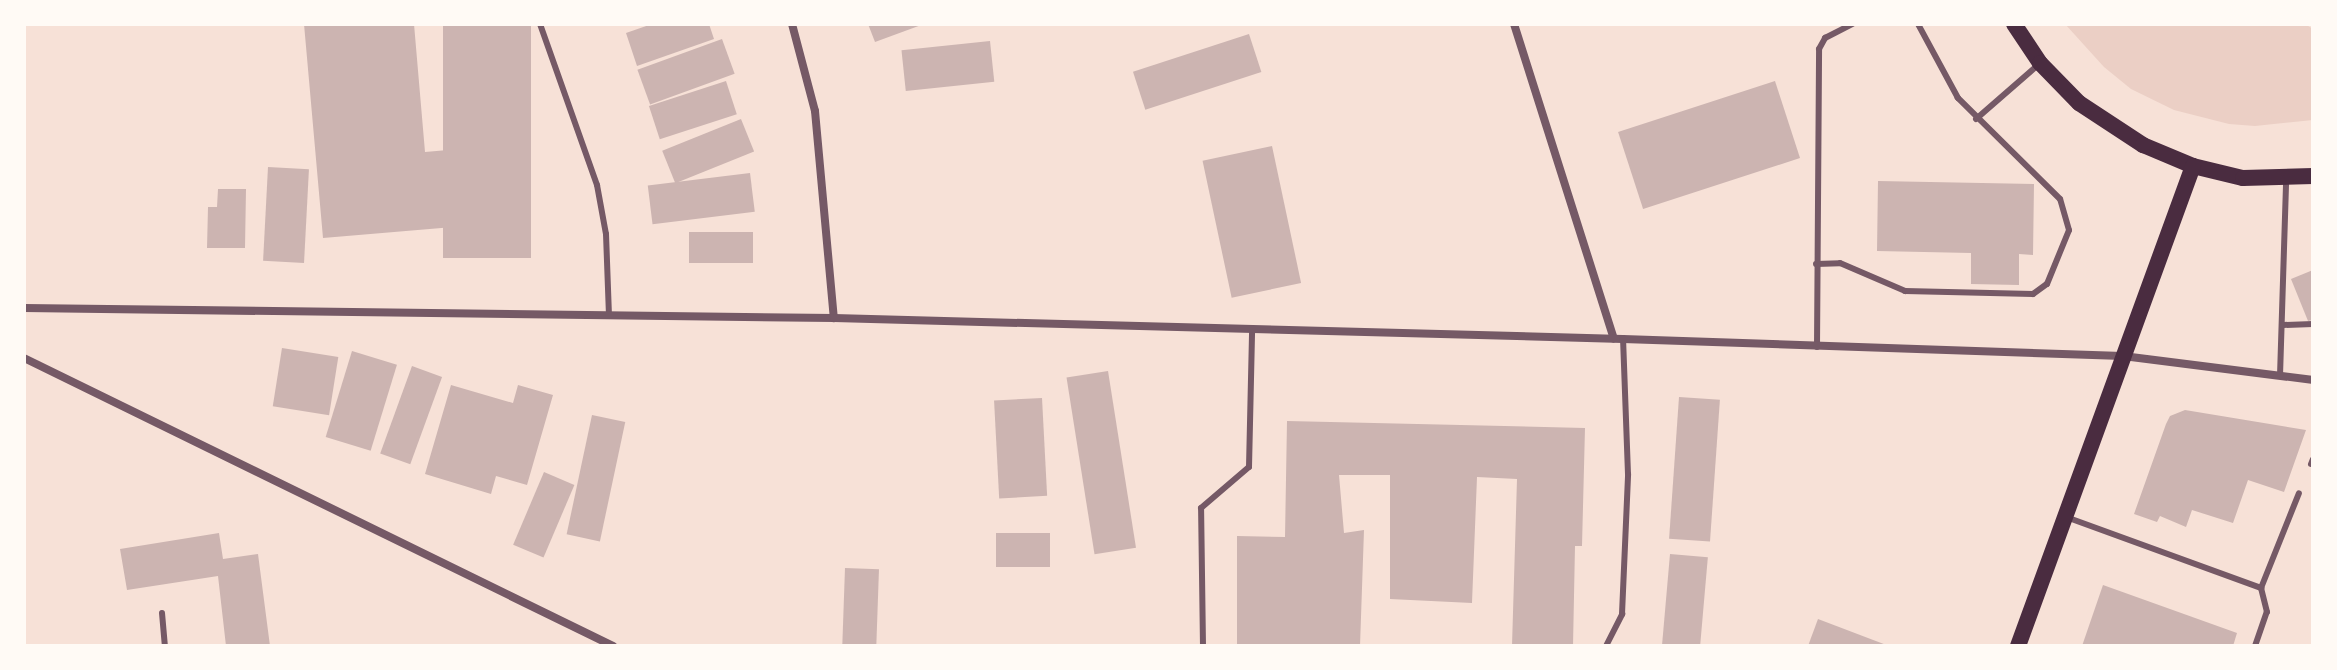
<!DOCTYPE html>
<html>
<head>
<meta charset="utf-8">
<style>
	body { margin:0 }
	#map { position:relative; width:2337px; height:670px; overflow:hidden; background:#f7e1d7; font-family:"Work Sans",sans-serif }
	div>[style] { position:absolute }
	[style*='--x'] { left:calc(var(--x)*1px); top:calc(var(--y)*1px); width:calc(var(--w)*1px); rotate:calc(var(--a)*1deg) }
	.green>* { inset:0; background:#ebcfc5 }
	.building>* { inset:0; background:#ccb4b1; transform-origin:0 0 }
	.service>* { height:6px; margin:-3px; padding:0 3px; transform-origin:3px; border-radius:3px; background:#755966 }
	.minor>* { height:8px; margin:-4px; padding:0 4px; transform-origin:4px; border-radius:4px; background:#755966 }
	.secondary>* { height:16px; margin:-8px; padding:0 8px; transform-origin:8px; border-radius:8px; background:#4a2c40 }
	span { translate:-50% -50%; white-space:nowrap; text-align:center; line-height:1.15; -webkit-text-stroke:6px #fffaf5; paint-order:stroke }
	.frame { position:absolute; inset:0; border:26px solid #fffaf5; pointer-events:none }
</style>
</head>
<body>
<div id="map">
	<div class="green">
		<div style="clip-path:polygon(2065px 24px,2305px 24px,2313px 29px,2313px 120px,2255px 126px,2229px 124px,2174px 110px,2131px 89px,2104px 67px)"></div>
	</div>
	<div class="building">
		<div style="clip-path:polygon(304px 24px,414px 24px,425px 152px,471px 148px,477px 225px,323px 238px)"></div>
		<div style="left:443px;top:24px;width:88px;height:234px"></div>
		<div style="clip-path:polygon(652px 24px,709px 24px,714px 39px,637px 66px,626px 33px)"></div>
		<div style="clip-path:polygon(868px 24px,924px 24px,875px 42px)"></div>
		<div style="left:1249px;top:34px;width:40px;height:122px;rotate:72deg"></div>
		<div style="left:722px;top:39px;width:37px;height:90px;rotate:70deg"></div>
		<div style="left:990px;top:41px;width:41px;height:89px;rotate:84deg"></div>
		<div style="left:726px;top:81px;width:35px;height:81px;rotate:72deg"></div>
		<div style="left:1775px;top:81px;width:81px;height:165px;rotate:72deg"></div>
		<div style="left:741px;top:119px;width:35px;height:85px;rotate:68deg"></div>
		<div style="left:1272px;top:146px;width:140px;height:71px;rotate:78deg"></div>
		<div style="left:268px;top:167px;width:41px;height:94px;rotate:3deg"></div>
		<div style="left:750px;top:173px;width:39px;height:103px;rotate:83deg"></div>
		<div style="clip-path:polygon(1878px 181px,2034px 184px,2033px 255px,2019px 254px,2019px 285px,1971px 284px,1971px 253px,1877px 251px)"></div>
		<div style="clip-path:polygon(218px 189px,246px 189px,245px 248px,207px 248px,208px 207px,217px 207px)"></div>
		<div style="left:689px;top:232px;width:64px;height:31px"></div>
		<div style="clip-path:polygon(2313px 270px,2313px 320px,2308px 321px,2291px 279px)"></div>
		<div style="left:282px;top:348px;width:57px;height:59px;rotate:9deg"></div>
		<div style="left:352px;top:351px;width:47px;height:90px;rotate:17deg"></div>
		<div style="left:412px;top:366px;width:32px;height:93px;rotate:20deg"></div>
		<div style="left:1108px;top:371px;width:179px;height:42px;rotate:81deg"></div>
		<div style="clip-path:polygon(451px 385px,513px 403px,518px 385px,553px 395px,527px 485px,496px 476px,491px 494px,425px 474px)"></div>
		<div style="left:1679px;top:397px;width:41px;height:142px;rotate:4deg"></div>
		<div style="left:1042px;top:398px;width:98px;height:48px;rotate:87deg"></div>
		<div style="clip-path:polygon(2185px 410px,2306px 430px,2284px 492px,2248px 480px,2233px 523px,2192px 510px,2186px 527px,2160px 516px,2157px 522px,2134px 514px,2166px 424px,2170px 416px)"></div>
		<div style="left:592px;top:415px;width:34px;height:122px;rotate:12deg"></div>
		<div style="clip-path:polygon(1287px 421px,1585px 428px,1582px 546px,1575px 546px,1573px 646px,1512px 646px,1517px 479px,1477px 477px,1472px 603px,1390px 599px,1390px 475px,1339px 475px,1344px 533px,1364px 530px,1360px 646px,1237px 646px,1237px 536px,1285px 537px)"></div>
		<div style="left:544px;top:472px;width:33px;height:79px;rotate:23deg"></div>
		<div style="clip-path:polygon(219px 533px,223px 559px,258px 554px,270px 646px,226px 646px,218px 576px,127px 590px,120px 549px)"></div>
		<div style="left:996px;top:533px;width:54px;height:34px"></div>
		<div style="left:1670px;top:554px;width:38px;height:92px;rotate:5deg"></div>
		<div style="left:845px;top:568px;width:34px;height:78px;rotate:2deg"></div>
		<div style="clip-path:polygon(2103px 585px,2237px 633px,2233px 646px,2082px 646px)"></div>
		<div style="clip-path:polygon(1818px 619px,1889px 646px,1808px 646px)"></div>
	</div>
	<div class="service">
		<div style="--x:540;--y:24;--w:171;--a:70.5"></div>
		<div style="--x:597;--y:185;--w:50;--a:79.6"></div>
		<div style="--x:606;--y:234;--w:81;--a:87.9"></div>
		<div style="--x:1976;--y:119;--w:84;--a:-41.1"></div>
		<div style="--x:1816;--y:264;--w:24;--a:-2"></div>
		<div style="--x:1840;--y:263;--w:71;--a:23.3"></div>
		<div style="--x:1905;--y:291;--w:128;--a:1.3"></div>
		<div style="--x:2033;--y:294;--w:17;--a:-36"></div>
		<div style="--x:2047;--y:284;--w:58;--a:-67.8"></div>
		<div style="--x:2069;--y:230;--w:32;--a:-106"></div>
		<div style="--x:2060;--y:199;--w:144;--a:-135.3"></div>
		<div style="--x:1958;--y:98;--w:84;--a:-118.4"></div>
		<div style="--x:2283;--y:325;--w:30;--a:-2"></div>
		<div style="--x:1817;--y:347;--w:298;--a:-89.6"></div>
		<div style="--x:1819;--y:49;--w:13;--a:-61"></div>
		<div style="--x:1825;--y:38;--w:31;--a:-27"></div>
		<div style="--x:2280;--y:376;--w:196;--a:-88.2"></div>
		<div style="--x:2311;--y:464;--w:5;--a:-68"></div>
		<div style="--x:2066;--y:517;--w:208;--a:20"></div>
		<div style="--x:2261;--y:588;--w:102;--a:-68.2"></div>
		<div style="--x:162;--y:613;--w:33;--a:85"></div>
		<div style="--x:1203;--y:646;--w:138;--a:-90.8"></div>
		<div style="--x:1201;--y:508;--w:63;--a:-40.5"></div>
		<div style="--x:1249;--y:467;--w:137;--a:-88.7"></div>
		<div style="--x:1606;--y:646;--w:36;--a:-63"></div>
		<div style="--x:1622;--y:614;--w:140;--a:-87.5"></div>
		<div style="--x:1628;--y:474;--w:135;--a:-92.1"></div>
		<div style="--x:2255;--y:646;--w:36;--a:-71"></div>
		<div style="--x:2267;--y:612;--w:25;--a:-104"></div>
	</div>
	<div class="minor">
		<div style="--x:792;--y:24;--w:90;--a:75.2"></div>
		<div style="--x:815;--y:111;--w:208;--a:84.8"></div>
		<div style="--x:1514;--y:24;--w:330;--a:72.4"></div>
		<div style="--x:24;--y:308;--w:810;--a:0.71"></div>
		<div style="--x:834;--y:318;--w:789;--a:1.52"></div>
		<div style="--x:1623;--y:339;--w:500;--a:1.95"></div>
		<div style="--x:2123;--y:356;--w:192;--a:7.2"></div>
		<div style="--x:24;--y:358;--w:656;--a:26.06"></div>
	</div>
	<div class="secondary">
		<div style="--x:2014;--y:24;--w:47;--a:56.3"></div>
		<div style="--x:2040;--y:63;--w:56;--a:45.7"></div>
		<div style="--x:2079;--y:103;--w:77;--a:33.3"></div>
		<div style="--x:2143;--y:145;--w:54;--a:22.8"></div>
		<div style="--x:2193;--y:166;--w:51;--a:13.5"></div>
		<div style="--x:2243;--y:178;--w:70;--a:-1.6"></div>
		<div style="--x:2018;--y:646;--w:511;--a:-69.97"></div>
	</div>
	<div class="frame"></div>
</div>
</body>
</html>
